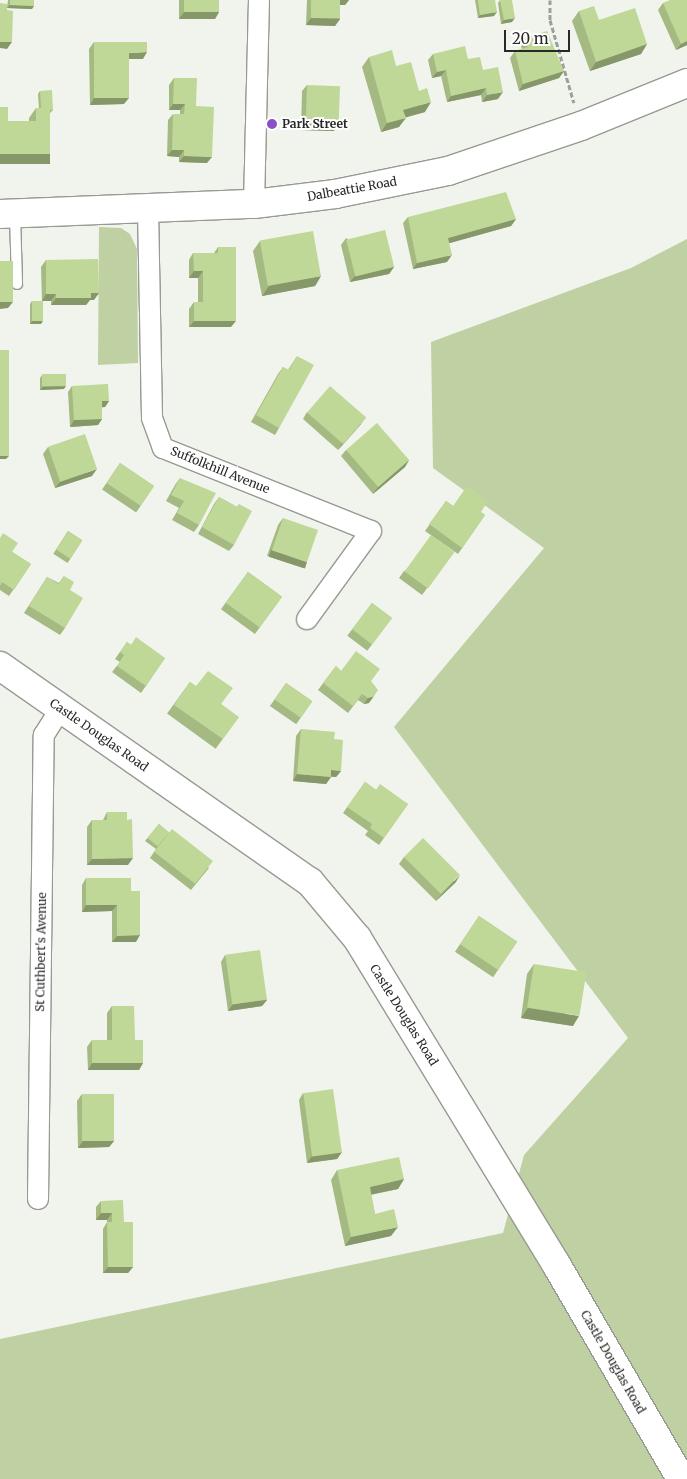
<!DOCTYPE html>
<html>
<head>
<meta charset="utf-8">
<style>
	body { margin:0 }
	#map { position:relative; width:687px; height:1479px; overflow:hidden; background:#f1f4ec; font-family:Merriweather,serif }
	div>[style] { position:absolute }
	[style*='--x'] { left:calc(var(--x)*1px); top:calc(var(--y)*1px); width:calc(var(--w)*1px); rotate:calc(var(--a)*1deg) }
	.green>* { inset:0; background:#bfd0a3 }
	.path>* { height:3px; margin-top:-1.5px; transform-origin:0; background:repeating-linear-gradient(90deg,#9da09a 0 5px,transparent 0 7.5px) }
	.roads { filter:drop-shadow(1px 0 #979a93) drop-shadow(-1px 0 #979a93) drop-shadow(0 1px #979a93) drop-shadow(0 -1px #979a93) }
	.lane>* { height:10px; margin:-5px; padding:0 5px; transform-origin:5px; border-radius:5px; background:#fff }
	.street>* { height:20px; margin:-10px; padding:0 10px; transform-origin:10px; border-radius:10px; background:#fff }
	.primary>* { height:28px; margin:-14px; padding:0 14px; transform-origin:14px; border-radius:14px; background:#fff }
	.wall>* { inset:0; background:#a4ba82; transform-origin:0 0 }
	.shaded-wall>* { inset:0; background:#86976a; transform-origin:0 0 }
	.building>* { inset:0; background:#bfd897; transform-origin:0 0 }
	.dots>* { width:14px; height:14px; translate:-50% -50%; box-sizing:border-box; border:2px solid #fff; border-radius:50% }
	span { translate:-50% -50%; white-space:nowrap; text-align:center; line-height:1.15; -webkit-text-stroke:4px #fff; paint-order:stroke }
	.poi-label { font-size:12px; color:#282926; font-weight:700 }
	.left { translate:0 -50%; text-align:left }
	.street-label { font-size:12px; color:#282926 }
	.scale { position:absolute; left:504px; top:30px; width:66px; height:22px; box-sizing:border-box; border:2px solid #282926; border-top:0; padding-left:6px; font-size:15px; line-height:18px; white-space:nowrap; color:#282926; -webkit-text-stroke:4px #fff; paint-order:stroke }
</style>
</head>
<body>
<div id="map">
	<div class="green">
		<div style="clip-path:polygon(99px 227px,121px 228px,130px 234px,137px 249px,138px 363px,98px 365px)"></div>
		<div style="clip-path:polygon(687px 239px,687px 1479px,0 1479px,0 1339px,503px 1233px,524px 1155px,628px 1038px,394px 727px,544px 548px,433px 468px,431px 342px,631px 268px)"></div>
	</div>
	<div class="path">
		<div style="--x:550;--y:0;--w:20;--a:90"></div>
		<div style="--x:550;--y:20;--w:86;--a:73.9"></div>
	</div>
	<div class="roads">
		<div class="lane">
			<div style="--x:15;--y:215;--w:69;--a:88.3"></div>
		</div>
		<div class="street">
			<div style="--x:254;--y:204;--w:204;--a:-88.6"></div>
			<div style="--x:148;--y:209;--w:209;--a:88.9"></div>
			<div style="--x:152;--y:418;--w:32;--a:70"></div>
			<div style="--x:163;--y:448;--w:224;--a:21.8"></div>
			<div style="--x:371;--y:531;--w:109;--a:126"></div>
			<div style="--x:38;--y:1199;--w:464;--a:-89.3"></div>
			<div style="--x:44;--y:735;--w:31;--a:-58"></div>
		</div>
		<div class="primary">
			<div style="--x:0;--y:214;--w:254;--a:-2.3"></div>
			<div style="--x:254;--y:204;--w:82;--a:-7"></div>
			<div style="--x:335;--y:194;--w:115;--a:-11.5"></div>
			<div style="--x:448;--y:171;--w:140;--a:-18.7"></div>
			<div style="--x:581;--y:126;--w:114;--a:-22.1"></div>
			<div style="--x:0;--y:666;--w:378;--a:34.9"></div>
			<div style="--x:310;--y:882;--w:73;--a:50"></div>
			<div style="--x:357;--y:938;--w:382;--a:58.6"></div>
			<div style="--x:556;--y:1264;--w:249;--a:59.8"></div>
		</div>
	</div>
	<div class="wall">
		<div style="clip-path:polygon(8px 0,34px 0,32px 9px,7px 8px)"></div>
		<div style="clip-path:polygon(179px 0,219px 0,219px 12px,215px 19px,179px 19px)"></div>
		<div style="clip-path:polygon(307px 0,349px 0,345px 5px,340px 5px,340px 19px,335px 26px,306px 25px)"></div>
		<div style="clip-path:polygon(475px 0,495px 0,494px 16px,478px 18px)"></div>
		<div style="clip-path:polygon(500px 0,512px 22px,501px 24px,498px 3px)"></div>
		<div style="clip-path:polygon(687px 0,687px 45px,676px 50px,658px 10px,663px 3px)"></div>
		<div style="clip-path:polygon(579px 11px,599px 20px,647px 44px,641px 54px,590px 71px,572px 21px)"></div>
		<div style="clip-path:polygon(525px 38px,564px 71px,559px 78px,519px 91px,510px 58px,515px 51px,522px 49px,520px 44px)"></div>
		<div style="clip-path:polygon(94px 42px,143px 59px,129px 59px,124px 104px,90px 105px,89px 49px)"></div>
		<div style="clip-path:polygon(433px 54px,468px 59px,483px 70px,498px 99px,482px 102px,481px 95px,447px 102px,441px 76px,432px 78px,428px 60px)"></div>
		<div style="clip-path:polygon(369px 57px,396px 66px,425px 112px,405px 117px,399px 127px,381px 132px,362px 67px)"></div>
		<div style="clip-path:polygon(174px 78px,196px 106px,207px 163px,179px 162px,179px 157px,167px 156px,168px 120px,173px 114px,180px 114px,180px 110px,169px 110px,169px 85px)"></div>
		<div style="clip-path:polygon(307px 85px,334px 131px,301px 130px,302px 91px)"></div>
		<div style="clip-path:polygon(40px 91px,53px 110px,50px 113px,43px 164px,8px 121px,29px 121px,29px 118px,36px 108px,39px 108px,38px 94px)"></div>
		<div style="clip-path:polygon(408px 217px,516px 219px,511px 226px,449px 243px,447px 262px,413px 269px,403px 223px)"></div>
		<div style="clip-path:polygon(346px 238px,394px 267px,389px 274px,350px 282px,341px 245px)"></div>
		<div style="clip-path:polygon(260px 241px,321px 276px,315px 286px,262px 296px,253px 251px)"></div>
		<div style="clip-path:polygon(218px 247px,231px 327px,189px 327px,189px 309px,194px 302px,198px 302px,198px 278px,189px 278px,189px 260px,193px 253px,214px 253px)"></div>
		<div style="clip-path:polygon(46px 260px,94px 300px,90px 300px,86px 305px,51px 305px,51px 301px,42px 301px,41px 267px)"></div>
		<div style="clip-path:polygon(32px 301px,41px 324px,30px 324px,30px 304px)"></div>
		<div style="clip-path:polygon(297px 356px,279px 428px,275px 435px,251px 422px,278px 374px,283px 367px,288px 370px)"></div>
		<div style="clip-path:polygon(42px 375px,64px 389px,40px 390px,40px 378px)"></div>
		<div style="clip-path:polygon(72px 386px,109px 401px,105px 407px,102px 407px,102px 419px,98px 425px,70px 427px,68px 392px)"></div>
		<div style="clip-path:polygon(307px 412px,361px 424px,338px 450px,303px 419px)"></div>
		<div style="clip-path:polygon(48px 447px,92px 476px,55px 488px,43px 454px)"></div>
		<div style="clip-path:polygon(346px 450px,409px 460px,405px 467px,373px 494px,341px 456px)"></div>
		<div style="left:120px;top:463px;width:41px;height:32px;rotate:34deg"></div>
		<div style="clip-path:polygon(180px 478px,199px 525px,194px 532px,172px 520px,179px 508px,166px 501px,175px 485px)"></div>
		<div style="clip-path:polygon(219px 497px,237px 507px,239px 504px,234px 545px,229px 551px,198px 534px,214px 504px)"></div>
		<div style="clip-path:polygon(446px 501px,453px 506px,481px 512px,485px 515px,458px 554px,425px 531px)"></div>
		<div style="clip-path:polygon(283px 518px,303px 568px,267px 556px,278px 525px)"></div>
		<div style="left:68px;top:531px;width:17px;height:27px;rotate:33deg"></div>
		<div style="clip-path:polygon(0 538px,12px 552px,31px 564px,9px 596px,0 590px)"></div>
		<div style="clip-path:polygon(454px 552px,422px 595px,399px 578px,404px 571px)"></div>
		<div style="left:248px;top:572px;width:42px;height:46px;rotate:36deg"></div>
		<div style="clip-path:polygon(64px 576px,70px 590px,65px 628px,60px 635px,24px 613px,47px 577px,59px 583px)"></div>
		<div style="left:372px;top:603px;width:25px;height:41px;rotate:37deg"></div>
		<div style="clip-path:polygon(127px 642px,131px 645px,165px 658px,141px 693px,112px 672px,120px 662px,115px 659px)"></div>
		<div style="clip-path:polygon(336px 666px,341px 671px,371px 681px,369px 703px,364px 704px,358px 700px,348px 713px,318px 690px)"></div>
		<div style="left:190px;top:682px;width:60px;height:39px;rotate:36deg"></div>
		<div style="left:286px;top:683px;width:32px;height:28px;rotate:35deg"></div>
		<div style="clip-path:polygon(301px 729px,334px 739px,341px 771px,336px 777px,331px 777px,326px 784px,293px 781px,296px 736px)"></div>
		<div style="clip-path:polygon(365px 782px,376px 790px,408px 804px,379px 845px,365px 835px,368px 831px,343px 813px)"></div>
		<div style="clip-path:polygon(107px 812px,128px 865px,87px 865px,87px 827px,92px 820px,103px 820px)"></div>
		<div style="clip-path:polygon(159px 824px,209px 868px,191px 890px,150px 858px,156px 849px,145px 841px)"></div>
		<div style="clip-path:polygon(404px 857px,456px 882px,436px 901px,399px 864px)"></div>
		<div style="clip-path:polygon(86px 878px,131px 891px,136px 942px,112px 942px,112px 911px,82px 912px,82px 885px)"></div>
		<div style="left:479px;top:916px;width:46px;height:43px;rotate:34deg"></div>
		<div style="clip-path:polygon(225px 955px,267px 1000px,262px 1006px,228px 1011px,221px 962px)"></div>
		<div style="clip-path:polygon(534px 964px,573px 1026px,521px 1018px,527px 974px)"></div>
		<div style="clip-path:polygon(112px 1006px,135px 1040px,143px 1063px,139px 1070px,88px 1070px,87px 1047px,92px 1040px,107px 1040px,107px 1013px)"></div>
		<div style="clip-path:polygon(303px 1093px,342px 1152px,337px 1159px,307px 1163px,299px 1100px)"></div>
		<div style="clip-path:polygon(82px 1094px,114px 1141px,109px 1147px,78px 1148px,77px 1101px)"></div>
		<div style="clip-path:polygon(337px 1170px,404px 1179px,398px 1189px,371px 1195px,375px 1214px,391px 1236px,345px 1246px,331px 1180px)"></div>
		<div style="clip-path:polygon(101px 1201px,124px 1222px,133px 1267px,128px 1273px,103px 1273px,103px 1229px,107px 1222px,107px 1220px,96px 1220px,96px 1207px)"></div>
	</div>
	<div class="shaded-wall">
		<div style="clip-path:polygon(339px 0,349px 0,345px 5px,336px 5px)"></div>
		<div style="clip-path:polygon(10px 5px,34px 6px,32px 9px,7px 8px)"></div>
		<div style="clip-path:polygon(184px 12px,219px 12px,215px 19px,179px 19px)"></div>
		<div style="clip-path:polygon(497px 12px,494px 16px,478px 18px,480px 15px)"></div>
		<div style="clip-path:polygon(311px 18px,340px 19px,335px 26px,306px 25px)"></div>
		<div style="clip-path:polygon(515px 18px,512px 22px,501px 24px,504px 20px)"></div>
		<div style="clip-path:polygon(687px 41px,687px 45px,676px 50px,681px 44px)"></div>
		<div style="clip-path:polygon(0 42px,12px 42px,7px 49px,0 48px)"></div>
		<div style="clip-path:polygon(647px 44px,641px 54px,590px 71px,596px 62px)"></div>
		<div style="clip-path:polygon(147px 52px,143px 59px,124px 59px,129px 53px)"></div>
		<div style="clip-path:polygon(446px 70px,441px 76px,432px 78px,437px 72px)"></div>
		<div style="clip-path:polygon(564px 71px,559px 78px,519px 91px,523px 84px)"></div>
		<div style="clip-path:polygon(486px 88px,481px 95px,447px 102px,451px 96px)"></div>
		<div style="clip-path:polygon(503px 92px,498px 99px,482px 102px,487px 95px)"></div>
		<div style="clip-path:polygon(94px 98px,129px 98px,124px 104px,90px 105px)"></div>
		<div style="clip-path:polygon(431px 102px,425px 112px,397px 120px,403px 110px)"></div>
		<div style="clip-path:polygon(173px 104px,185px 104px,180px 110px,169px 110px)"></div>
		<div style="clip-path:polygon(406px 118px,399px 127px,381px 132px,387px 123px)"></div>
		<div style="clip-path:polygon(305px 123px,338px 124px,334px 131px,301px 130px)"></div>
		<div style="clip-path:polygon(172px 150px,184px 150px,179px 157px,167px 156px)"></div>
		<div style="left:0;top:154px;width:50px;height:10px"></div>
		<div style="clip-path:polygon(184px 156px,212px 157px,207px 163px,179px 162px)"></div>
		<div style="clip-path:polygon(516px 219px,511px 226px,443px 245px,448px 238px)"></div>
		<div style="clip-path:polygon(452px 255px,447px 262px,413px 269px,417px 263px)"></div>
		<div style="clip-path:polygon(394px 267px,389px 274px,350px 282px,355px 276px)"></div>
		<div style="clip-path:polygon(194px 271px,203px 271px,198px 278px,189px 278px)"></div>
		<div style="clip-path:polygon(321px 276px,315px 286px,262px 296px,269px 286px)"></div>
		<div style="clip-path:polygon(91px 293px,99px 293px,94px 300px,90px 300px,86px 305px,51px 305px,56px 298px)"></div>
		<div style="clip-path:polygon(46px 294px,56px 294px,51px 301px,42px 301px)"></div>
		<div style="clip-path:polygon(0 302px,13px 302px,8px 308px,0 309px)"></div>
		<div style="clip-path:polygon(32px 321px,43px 321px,41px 324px,30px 324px)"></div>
		<div style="clip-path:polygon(194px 321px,236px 321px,231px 327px,189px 327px)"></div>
		<div style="clip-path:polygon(66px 386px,64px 389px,40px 390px,43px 387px)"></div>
		<div style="clip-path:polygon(102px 401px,109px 401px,105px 407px,97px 408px)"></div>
		<div style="clip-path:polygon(366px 417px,361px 424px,338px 450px,343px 443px)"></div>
		<div style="clip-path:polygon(102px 419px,98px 425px,70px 427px,74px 420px)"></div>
		<div style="clip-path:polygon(0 456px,9px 456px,6px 459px,0 459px)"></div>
		<div style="clip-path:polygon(409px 460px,405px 467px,373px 494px,378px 487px)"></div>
		<div style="clip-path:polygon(97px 469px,92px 476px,55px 488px,60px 482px)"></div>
		<div style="left:271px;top:550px;width:38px;height:7px;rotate:18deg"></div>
		<div style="clip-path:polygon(374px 696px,369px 703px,364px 704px,368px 698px)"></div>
		<div style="clip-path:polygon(331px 770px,341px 771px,336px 777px,327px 776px)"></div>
		<div style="clip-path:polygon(297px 774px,331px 777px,326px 784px,293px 781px)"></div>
		<div style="clip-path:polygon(133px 858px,128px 865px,87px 865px,92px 859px)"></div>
		<div style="clip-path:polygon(460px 875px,456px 882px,436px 901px,441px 895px)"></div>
		<div style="clip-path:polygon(86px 905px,117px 905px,112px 911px,82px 912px)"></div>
		<div style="clip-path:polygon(140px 935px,136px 942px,112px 942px,117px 936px)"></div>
		<div style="clip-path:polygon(267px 1000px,262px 1006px,228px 1011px,233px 1004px)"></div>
		<div style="clip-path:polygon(528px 1008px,579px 1016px,573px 1026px,521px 1018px)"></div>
		<div style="clip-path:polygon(92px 1063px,143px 1063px,139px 1070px,88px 1070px)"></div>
		<div style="clip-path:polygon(83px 1141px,114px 1141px,109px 1147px,78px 1148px)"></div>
		<div style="clip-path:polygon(342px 1152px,337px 1159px,307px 1163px,312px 1156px)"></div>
		<div style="clip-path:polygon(404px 1179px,398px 1189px,363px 1196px,370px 1187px)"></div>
		<div style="clip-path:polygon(101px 1213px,112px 1213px,107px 1220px,96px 1220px)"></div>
		<div style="clip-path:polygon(398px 1227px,391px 1236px,345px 1246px,351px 1237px)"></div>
		<div style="clip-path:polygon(108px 1267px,133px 1267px,128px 1273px,103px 1273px)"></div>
	</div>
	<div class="building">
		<div style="clip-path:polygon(10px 0,34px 0,34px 6px,10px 5px)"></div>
		<div style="left:184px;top:0;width:35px;height:12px"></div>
		<div style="left:311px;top:0;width:29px;height:18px"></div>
		<div style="clip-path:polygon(478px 0,495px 0,497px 12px,480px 15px)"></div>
		<div style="clip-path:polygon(500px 0,512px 0,515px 18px,504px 20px)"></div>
		<div style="clip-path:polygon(670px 0,687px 0,687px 41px,681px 44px,663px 3px)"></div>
		<div style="clip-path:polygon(0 3px,7px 4px,7px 10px,13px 11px,12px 42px,0 42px)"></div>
		<div style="clip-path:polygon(594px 6px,599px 20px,635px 8px,647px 44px,596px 62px,579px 11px)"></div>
		<div style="clip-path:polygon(547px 31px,564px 71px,523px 84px,515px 51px,528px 47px,525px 38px)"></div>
		<div style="clip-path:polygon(94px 42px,147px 42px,147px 52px,129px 53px,129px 98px,94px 98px)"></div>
		<div style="clip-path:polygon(465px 46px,468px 59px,480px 57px,483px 70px,498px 67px,503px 92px,487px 95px,486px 88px,451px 96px,446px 70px,437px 72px,433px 54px)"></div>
		<div style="clip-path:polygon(392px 50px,396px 66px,411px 62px,419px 91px,427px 88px,431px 102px,403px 110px,406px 118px,387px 123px,369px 57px)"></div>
		<div style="clip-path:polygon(174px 78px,197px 78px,196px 106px,214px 107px,212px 157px,184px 156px,184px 150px,172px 150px,173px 114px,184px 114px,185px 104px,173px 104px)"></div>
		<div style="left:307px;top:85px;width:33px;height:38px;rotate:2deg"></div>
		<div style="clip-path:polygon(52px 90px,53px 110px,50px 110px,50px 108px,41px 108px,40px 91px)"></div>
		<div style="clip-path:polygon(0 107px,8px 107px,8px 121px,36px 121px,36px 108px,50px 108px,50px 154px,0 154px)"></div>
		<div style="clip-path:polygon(506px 192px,516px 219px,448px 238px,452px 255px,417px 263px,408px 217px)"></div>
		<div style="left:385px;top:230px;width:38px;height:40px;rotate:76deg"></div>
		<div style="left:313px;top:231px;width:46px;height:54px;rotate:80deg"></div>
		<div style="clip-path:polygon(218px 247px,236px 247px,236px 321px,194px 321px,194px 302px,203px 302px,203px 271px,194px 271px,193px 253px,218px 253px)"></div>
		<div style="clip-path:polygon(98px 259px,99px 293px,91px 293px,91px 298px,56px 298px,56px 294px,46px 294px,46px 260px)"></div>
		<div style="left:0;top:261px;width:13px;height:41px"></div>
		<div style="left:32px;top:301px;width:11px;height:20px"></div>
		<div style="left:0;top:350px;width:9px;height:106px"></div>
		<div style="clip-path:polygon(297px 356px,314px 365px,279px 428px,256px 415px,283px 367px,289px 370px)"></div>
		<div style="left:66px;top:374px;width:12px;height:24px;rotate:90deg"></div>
		<div style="clip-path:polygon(108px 384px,109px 401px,102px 401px,102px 419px,74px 420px,72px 386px)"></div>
		<div style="left:330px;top:386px;width:48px;height:35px;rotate:41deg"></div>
		<div style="left:377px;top:423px;width:49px;height:41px;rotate:49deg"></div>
		<div style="left:85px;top:434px;width:37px;height:39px;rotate:71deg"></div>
		<div style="left:120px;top:463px;width:41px;height:24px;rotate:34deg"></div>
		<div style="clip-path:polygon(180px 478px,216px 493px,199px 525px,177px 513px,184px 501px,171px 495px)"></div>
		<div style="clip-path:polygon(467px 486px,488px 501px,481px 512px,485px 515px,462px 548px,429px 524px,446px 501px,453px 506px)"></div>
		<div style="clip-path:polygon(219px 497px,237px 507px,239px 504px,252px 511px,234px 545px,202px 527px)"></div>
		<div style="left:283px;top:518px;width:37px;height:34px;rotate:19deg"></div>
		<div style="left:68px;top:531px;width:17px;height:22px;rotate:33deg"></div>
		<div style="clip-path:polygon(3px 533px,18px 543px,12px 552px,31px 564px,14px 590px,2px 582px,0 586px,0 538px)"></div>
		<div style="left:431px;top:535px;width:29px;height:45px;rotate:36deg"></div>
		<div style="left:248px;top:572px;width:42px;height:38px;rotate:36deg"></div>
		<div style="clip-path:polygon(64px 576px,74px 582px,70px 590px,83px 598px,65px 628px,29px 606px,47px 577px,59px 584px)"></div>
		<div style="left:372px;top:603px;width:25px;height:33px;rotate:37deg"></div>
		<div style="clip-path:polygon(136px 637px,165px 658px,146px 686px,117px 666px,124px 655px,120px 652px,127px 642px,131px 645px)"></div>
		<div style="clip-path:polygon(356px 651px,380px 669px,371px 681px,378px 690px,374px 696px,368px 698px,362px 694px,353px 706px,323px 683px,336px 666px,341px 671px)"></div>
		<div style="clip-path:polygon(208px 671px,233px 688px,221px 704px,239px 717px,223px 739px,174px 705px,190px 682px,196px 686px)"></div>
		<div style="left:286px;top:683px;width:32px;height:20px;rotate:35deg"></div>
		<div style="clip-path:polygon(301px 729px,335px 732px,334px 739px,343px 740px,341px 771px,331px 770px,331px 777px,297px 774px)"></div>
		<div style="clip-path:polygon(365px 782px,376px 790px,380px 784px,408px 804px,384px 838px,370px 828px,372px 824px,347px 807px)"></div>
		<div style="clip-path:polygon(107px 812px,127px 812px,127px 820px,132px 819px,133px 858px,92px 859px,92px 820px,107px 820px)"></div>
		<div style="left:159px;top:824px;width:13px;height:18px;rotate:39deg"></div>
		<div style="left:172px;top:829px;width:52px;height:29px;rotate:38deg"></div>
		<div style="left:423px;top:838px;width:52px;height:27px;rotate:45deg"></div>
		<div style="clip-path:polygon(86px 878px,131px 878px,131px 891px,140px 891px,140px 935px,117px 936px,117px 905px,86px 905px)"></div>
		<div style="left:479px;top:916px;width:46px;height:34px;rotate:34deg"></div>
		<div style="left:260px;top:950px;width:50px;height:35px;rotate:82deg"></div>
		<div style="left:534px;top:964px;width:53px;height:44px;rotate:9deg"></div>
		<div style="clip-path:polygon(112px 1006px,134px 1006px,135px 1040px,143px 1040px,143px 1063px,92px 1063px,92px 1040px,112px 1040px)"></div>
		<div style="left:333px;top:1089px;width:64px;height:30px;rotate:82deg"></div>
		<div style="left:82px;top:1094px;width:32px;height:47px"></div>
		<div style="clip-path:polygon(399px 1157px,404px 1179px,370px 1187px,375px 1214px,394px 1209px,398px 1227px,351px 1237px,337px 1170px)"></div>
		<div style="clip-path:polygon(123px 1200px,124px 1222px,133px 1222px,133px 1267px,108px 1267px,107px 1222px,112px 1222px,112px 1213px,101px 1213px,101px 1201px)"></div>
	</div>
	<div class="dots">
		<div style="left:272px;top:124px;background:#8c4fc5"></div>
	</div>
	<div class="poi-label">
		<span class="left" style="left:282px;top:124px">Park Street</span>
	</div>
	<div class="street-label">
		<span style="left:352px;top:189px;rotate:-10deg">Dalbeattie Road</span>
		<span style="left:220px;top:470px;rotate:22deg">Suffolkhill Avenue</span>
		<span style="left:99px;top:735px;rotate:35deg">Castle Douglas Road</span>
		<span style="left:41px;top:952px;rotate:-89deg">St Cuthbert's Avenue</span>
		<span style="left:404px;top:1015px;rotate:58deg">Castle Douglas Road</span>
		<span style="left:613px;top:1362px;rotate:60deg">Castle Douglas Road</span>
	</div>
	<div class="scale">20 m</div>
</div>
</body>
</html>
